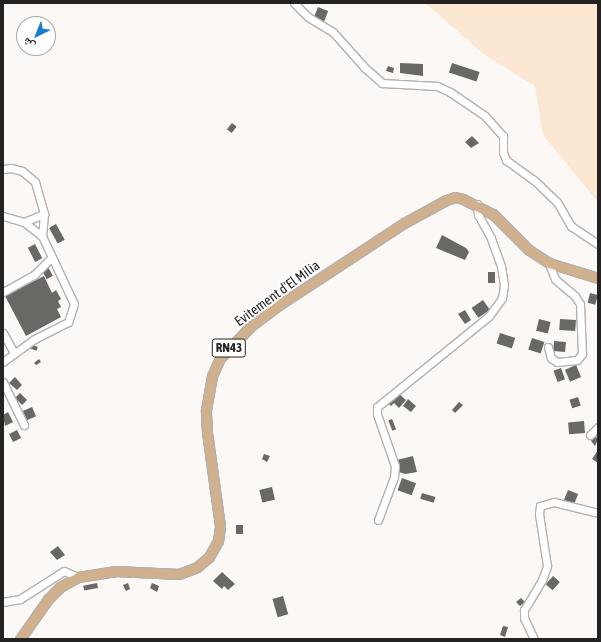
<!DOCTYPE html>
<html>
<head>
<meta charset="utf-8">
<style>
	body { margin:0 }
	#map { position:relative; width:601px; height:642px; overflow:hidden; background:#fcf8f5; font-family:"Asap Condensed","Noto Naskh Arabic",sans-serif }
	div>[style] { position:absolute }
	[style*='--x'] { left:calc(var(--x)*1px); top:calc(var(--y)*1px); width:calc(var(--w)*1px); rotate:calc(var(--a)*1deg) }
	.green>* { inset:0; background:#fbe7d2 }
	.building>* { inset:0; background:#6a6865; transform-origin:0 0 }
	.roads { filter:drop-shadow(1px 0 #b3b0ad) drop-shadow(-1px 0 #b3b0ad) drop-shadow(0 1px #b3b0ad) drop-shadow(0 -1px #b3b0ad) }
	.minor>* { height:7px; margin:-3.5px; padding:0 3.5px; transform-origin:3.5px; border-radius:3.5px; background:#fff }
	.major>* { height:9px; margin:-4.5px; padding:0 4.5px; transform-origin:4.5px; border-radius:4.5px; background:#d1b18d }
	span { translate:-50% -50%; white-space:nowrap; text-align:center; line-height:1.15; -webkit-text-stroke:4px #fff; paint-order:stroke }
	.shield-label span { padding:1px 3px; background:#fff; border:1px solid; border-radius:3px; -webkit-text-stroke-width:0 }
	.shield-label { font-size:13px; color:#242322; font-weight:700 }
	.street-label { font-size:14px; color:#242322 }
	.frame { position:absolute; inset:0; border:4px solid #242322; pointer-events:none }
	.north { position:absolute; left:16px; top:16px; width:40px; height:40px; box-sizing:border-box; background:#fff; border:1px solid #a7a7a7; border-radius:50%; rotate:223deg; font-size:11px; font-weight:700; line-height:16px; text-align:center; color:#242322 }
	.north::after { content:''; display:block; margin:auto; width:14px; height:18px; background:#147ec8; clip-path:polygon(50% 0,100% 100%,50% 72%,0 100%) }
</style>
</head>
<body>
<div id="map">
	<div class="green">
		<div style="clip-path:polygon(425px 3px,598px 3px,598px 202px,543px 135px,535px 86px,485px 55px)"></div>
	</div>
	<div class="building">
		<div style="left:318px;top:7px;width:11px;height:12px;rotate:22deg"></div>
		<div style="clip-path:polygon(400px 63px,423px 64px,423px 76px,400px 73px)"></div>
		<div style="left:452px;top:63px;width:29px;height:10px;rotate:18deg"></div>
		<div style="clip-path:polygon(388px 66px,394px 68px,393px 73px,386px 71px)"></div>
		<div style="left:232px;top:123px;width:6px;height:8px;rotate:39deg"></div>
		<div style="clip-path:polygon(472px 136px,479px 143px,471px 148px,465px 142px)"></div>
		<div style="left:56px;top:224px;width:18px;height:8px;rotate:61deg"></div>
		<div style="clip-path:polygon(442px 235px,466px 248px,469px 252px,465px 260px,436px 248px)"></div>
		<div style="left:35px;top:244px;width:16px;height:8px;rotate:63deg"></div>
		<div style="left:48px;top:267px;width:10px;height:7px;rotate:61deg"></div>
		<div style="left:488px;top:272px;width:7px;height:11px"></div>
		<div style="clip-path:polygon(44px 276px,52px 293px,56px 290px,61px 299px,58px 301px,61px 307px,57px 309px,61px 317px,26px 336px,5px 296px)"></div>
		<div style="left:590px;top:293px;width:8px;height:10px;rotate:14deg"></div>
		<div style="left:483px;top:300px;width:12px;height:14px;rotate:55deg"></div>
		<div style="clip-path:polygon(465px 310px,471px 320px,465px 324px,458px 314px)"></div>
		<div style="left:539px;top:319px;width:12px;height:12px;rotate:14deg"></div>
		<div style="left:560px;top:319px;width:16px;height:11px;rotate:4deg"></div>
		<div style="left:500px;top:333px;width:16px;height:11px;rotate:18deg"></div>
		<div style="left:532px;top:338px;width:13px;height:12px;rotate:18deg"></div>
		<div style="left:554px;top:341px;width:12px;height:10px;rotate:5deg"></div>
		<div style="left:32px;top:345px;width:6px;height:4px;rotate:18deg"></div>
		<div style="clip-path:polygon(39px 359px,41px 362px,36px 365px,34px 363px)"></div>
		<div style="left:576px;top:365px;width:13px;height:12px;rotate:67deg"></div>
		<div style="left:561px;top:368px;width:12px;height:8px;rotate:70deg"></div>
		<div style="clip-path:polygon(15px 377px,22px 385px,17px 390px,9px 383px)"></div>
		<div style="left:20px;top:393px;width:10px;height:7px;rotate:45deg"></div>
		<div style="clip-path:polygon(398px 393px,406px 400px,399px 408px,394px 403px,391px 406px,388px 403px)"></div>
		<div style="left:578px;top:397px;width:9px;height:9px;rotate:72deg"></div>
		<div style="clip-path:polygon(408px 399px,416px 406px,411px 412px,403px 406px)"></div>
		<div style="clip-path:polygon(459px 402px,463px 405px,455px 413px,452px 410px)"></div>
		<div style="left:32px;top:407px;width:10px;height:10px;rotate:66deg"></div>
		<div style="clip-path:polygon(8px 412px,13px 422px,5px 426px,3px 415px)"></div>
		<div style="left:392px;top:419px;width:11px;height:4px;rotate:68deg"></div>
		<div style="left:584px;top:421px;width:12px;height:16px;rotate:85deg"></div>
		<div style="left:17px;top:430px;width:9px;height:9px;rotate:63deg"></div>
		<div style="clip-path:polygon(595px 436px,598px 439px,595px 446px,591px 441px)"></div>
		<div style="clip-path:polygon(598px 450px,598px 463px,592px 459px)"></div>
		<div style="clip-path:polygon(264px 454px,270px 456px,267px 462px,262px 459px)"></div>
		<div style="clip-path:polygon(413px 456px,417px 472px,405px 474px,399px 472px,397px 460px)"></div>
		<div style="left:402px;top:478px;width:15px;height:13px;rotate:20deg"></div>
		<div style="left:272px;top:487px;width:13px;height:13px;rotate:77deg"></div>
		<div style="left:568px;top:490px;width:11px;height:11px;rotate:22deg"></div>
		<div style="left:422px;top:493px;width:14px;height:6px;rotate:17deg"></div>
		<div style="left:236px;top:525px;width:7px;height:9px"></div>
		<div style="clip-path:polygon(58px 546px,65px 555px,57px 560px,50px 552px)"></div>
		<div style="clip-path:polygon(222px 572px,235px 584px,228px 590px,224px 586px,222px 589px,213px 581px)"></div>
		<div style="left:553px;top:576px;width:9px;height:11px;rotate:41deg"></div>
		<div style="left:97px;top:583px;width:5px;height:14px;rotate:79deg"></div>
		<div style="clip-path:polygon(128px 583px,130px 589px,126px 591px,123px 585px)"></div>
		<div style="clip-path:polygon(152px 583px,159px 586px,157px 592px,150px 588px)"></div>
		<div style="left:283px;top:596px;width:19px;height:11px;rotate:74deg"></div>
		<div style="clip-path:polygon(521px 598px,525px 602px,520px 606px,516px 602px)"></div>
		<div style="clip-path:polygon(503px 626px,508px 627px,505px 637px,500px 635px)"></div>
	</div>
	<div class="roads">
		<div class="minor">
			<div style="--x:294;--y:3;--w:20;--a:45"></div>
			<div style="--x:308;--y:17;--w:29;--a:31"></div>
			<div style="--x:333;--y:32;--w:48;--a:48.4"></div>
			<div style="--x:365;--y:68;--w:23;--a:41"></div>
			<div style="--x:382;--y:83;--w:55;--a:3.1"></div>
			<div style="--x:437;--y:86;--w:14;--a:25"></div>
			<div style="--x:450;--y:92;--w:42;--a:34.4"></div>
			<div style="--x:485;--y:116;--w:27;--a:48"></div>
			<div style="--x:503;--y:136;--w:16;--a:90"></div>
			<div style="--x:503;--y:152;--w:9;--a:69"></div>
			<div style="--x:506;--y:160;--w:34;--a:36"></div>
			<div style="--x:534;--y:180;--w:32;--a:44"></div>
			<div style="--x:557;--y:202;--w:28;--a:60"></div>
			<div style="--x:571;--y:226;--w:32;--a:34"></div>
			<div style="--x:3;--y:169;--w:8;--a:-7"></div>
			<div style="--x:11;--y:168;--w:11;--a:15"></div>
			<div style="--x:22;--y:171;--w:17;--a:40"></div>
			<div style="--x:35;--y:182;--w:33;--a:74"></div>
			<div style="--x:44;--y:214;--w:22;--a:95"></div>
			<div style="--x:42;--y:236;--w:75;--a:64.8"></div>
			<div style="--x:74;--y:304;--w:19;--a:108"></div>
			<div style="--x:68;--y:322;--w:39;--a:153"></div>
			<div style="--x:33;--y:340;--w:37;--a:144"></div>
			<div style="--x:3;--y:216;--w:22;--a:16"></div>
			<div style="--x:24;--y:222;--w:23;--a:38"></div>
			<div style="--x:24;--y:222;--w:22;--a:-22"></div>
			<div style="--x:3;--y:292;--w:35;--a:-29"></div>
			<div style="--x:34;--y:275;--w:25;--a:-45"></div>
			<div style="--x:3;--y:333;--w:21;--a:61"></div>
			<div style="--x:548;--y:347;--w:11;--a:75"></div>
			<div style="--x:551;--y:358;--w:7;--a:34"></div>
			<div style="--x:557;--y:362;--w:20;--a:-6"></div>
			<div style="--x:577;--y:360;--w:8;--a:-50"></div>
			<div style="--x:582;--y:354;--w:50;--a:-92.3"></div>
			<div style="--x:580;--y:304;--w:9;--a:-122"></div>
			<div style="--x:575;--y:296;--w:26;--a:-140"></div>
			<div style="--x:555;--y:279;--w:17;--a:-111"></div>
			<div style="--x:3;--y:382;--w:48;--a:64"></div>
			<div style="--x:590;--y:435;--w:11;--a:-45"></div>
			<div style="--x:378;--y:520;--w:46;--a:-69.6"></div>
			<div style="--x:394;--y:477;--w:11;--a:-85"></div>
			<div style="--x:395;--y:466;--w:55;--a:-109.1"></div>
			<div style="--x:377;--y:414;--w:7;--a:-90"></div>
			<div style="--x:377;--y:407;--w:144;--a:-39.1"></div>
			<div style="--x:489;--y:316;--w:22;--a:-54"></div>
			<div style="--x:502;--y:298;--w:13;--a:-81"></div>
			<div style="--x:504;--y:285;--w:19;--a:-99"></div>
			<div style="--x:501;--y:266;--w:30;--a:-110"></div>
			<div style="--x:491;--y:238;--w:26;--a:-119"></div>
			<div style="--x:478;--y:215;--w:11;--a:-95"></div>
			<div style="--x:3;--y:602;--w:17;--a:-10"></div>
			<div style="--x:20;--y:599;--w:52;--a:-32.5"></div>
			<div style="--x:64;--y:571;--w:15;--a:23"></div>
			<div style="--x:534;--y:639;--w:23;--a:-115"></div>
			<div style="--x:524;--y:618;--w:8;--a:-90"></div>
			<div style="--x:524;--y:610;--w:35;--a:-59"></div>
			<div style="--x:542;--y:580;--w:15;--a:-70"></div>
			<div style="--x:547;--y:566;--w:53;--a:-98.7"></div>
			<div style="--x:539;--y:514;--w:8;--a:-83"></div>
			<div style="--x:540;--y:506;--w:15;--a:-16"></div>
			<div style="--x:554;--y:502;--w:45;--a:14"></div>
		</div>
		<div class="major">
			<div style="--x:20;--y:639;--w:49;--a:-55"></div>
			<div style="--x:48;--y:599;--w:17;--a:-45"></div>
			<div style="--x:60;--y:587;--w:21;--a:-29"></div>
			<div style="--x:78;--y:577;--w:37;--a:-9"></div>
			<div style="--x:115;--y:571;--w:64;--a:2.7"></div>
			<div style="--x:179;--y:574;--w:19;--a:-21"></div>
			<div style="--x:197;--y:567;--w:16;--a:-40"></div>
			<div style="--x:209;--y:557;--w:18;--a:-61"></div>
			<div style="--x:218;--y:541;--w:15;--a:-82"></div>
			<div style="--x:220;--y:526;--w:95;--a:-97.9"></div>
			<div style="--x:207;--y:432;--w:22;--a:-93"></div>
			<div style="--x:206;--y:410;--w:35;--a:-80"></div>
			<div style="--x:212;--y:376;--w:20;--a:-66"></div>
			<div style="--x:220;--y:358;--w:45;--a:-45.9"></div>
			<div style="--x:251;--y:326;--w:35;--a:-37"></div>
			<div style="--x:279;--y:305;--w:149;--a:-33.3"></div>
			<div style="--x:404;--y:223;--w:48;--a:-28.7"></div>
			<div style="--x:446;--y:200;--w:9;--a:-18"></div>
			<div style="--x:455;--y:197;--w:8;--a:14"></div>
			<div style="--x:463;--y:199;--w:34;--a:27"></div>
			<div style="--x:493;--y:214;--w:51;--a:45"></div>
			<div style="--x:529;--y:250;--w:24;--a:33"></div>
			<div style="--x:549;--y:263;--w:51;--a:17"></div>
		</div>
	</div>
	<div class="shield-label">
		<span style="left:229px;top:348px">RN43</span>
	</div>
	<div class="street-label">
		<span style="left:277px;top:293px;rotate:-36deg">Evitement d'El Milia</span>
	</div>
	<div class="frame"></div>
	<div class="north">ش</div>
</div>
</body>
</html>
